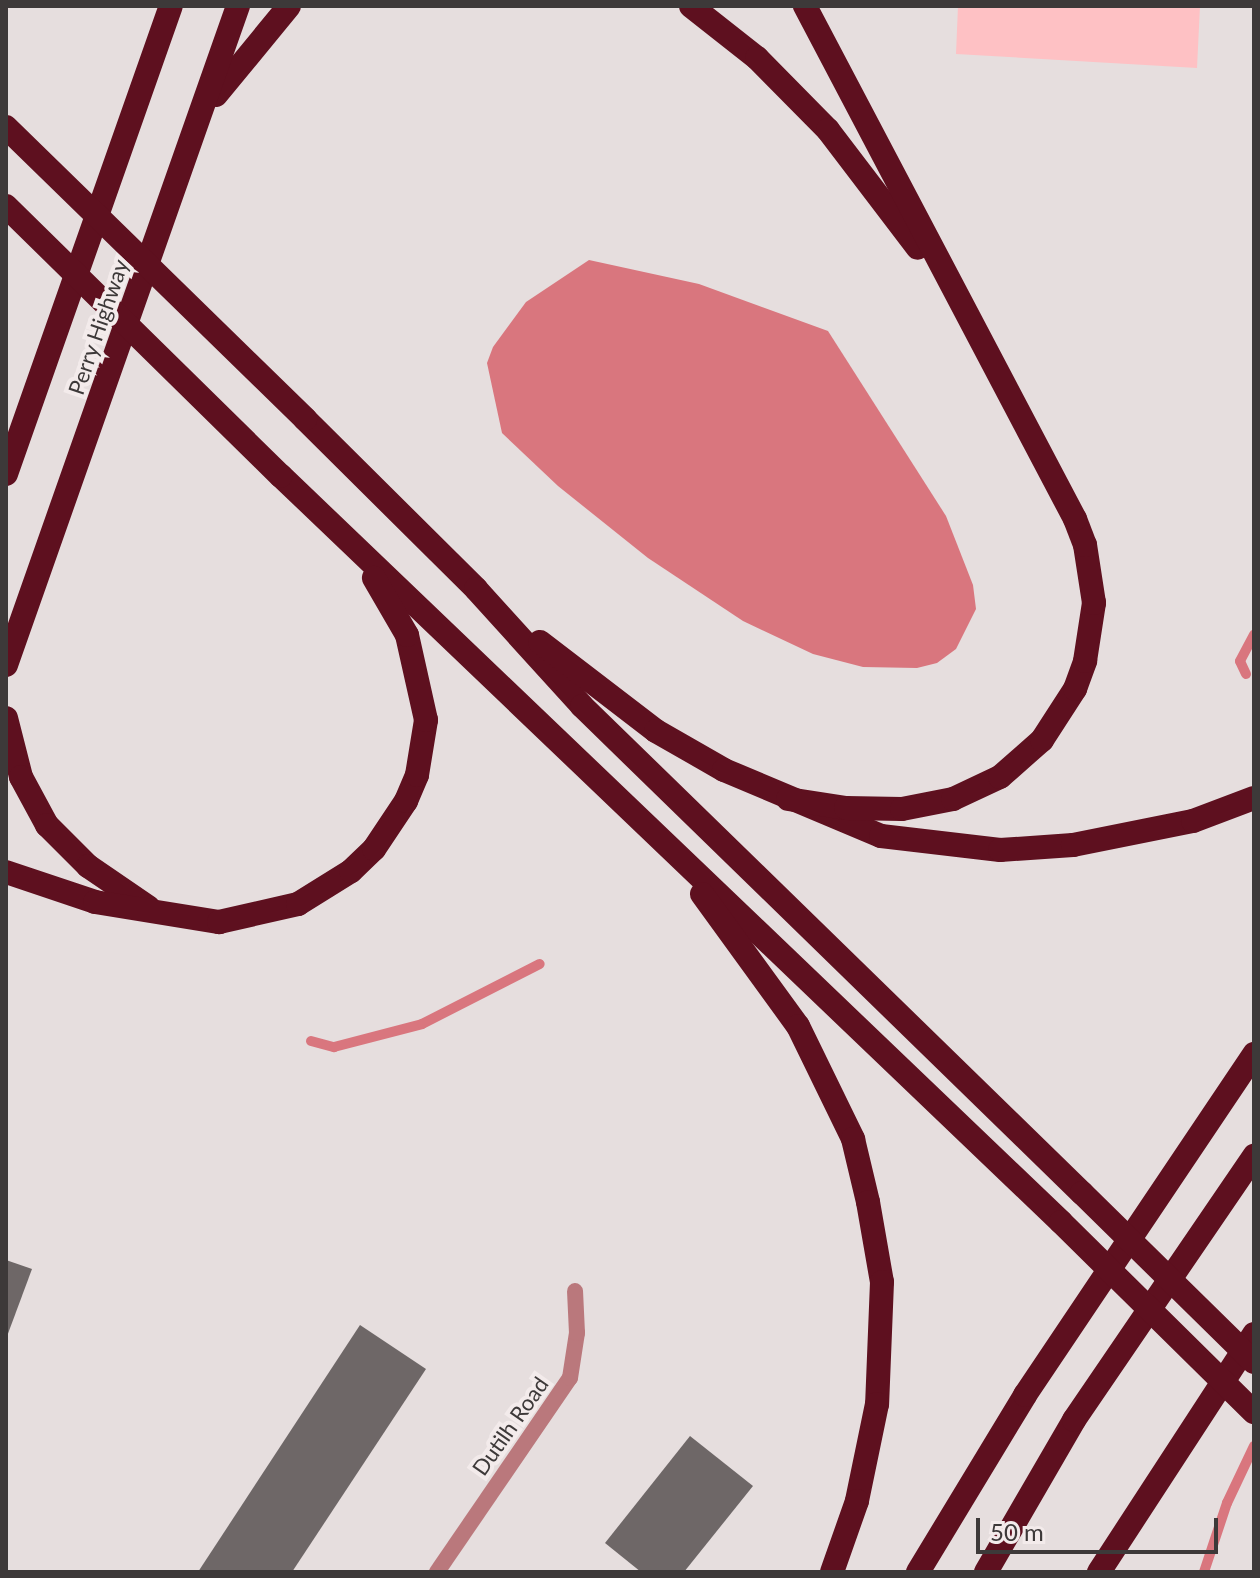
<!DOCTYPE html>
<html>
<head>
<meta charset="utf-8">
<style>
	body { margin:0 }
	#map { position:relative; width:1260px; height:1578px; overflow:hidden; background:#e6dede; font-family:Lato,sans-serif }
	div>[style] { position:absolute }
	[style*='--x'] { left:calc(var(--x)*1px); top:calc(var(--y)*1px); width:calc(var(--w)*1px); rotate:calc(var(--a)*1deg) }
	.green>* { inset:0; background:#fec1c4 }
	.water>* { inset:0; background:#d9767e }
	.stream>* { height:10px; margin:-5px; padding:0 5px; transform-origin:5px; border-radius:5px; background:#d9767e }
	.building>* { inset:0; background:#6e6767 }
	.street>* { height:16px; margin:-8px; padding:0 8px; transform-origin:8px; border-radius:8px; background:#ba787c }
	.highway>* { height:24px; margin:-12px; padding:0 12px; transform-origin:12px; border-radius:12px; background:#5e101f }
	.highway-bridge>* { height:24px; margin:-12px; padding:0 12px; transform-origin:12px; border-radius:12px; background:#5e101f }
	span { translate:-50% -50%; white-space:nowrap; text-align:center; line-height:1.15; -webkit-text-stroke:8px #f3ebeb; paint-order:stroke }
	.street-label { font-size:22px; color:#3d3939 }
	.frame { position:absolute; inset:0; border:8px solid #3d3939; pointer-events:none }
	.scale { position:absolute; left:976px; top:1518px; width:242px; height:36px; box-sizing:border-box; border:4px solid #3d3939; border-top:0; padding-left:10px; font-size:24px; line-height:28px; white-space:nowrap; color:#3d3939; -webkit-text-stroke:6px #f3ebeb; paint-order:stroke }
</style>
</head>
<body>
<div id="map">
	<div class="green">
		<div style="clip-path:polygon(958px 6px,1200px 6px,1197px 68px,956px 54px)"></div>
	</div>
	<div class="water">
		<div style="clip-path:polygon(589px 260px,699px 284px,828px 331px,946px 516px,973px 585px,976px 609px,956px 649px,937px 663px,917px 668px,863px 667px,813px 654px,743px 621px,648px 558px,558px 486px,502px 433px,487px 363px,493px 347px,526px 302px)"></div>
	</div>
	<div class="stream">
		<div style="--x:1246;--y:674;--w:14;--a:-115"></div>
		<div style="--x:1240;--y:661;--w:30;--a:-62"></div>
		<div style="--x:311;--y:1041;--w:24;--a:15"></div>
		<div style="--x:334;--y:1047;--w:91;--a:-14.6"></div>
		<div style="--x:422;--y:1024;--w:132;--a:-27"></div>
		<div style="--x:1204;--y:1572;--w:73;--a:-71.6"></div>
		<div style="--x:1227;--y:1503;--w:63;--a:-64.7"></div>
	</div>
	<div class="building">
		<div style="clip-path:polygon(6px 1260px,32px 1269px,6px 1339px)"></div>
		<div style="clip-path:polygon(360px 1325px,426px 1369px,292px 1572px,198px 1572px)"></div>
		<div style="clip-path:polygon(690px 1436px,753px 1486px,684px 1572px,641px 1572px,605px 1543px)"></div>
	</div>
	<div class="street">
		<div style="--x:437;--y:1572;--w:235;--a:-55.6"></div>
		<div style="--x:570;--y:1378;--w:46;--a:-81.2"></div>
		<div style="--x:577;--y:1333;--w:42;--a:-92.7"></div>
	</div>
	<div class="highway">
		<div style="--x:691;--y:6;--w:84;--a:38.2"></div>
		<div style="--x:757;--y:58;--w:101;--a:45.4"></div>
		<div style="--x:828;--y:130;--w:148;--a:52.7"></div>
		<div style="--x:216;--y:95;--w:115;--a:-50.6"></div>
		<div style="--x:305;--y:419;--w:241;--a:44.8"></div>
		<div style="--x:476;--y:589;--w:158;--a:47.8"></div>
		<div style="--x:582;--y:706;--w:698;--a:44.25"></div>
		<div style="--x:6;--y:474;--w:496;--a:-70.6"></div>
		<div style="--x:281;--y:476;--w:1079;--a:43.72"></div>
		<div style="--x:540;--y:642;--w:146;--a:37.5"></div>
		<div style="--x:656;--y:731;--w:78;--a:29.8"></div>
		<div style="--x:724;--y:770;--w:170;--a:22.8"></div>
		<div style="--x:881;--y:836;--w:120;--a:6.7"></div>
		<div style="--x:1000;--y:850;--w:73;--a:-3.9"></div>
		<div style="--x:1073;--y:845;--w:122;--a:-11.3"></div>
		<div style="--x:1193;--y:821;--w:65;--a:-20.7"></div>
		<div style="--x:6;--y:665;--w:699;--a:-70.61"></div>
		<div style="--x:6;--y:718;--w:61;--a:75.7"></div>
		<div style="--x:21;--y:777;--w:55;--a:61.6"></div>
		<div style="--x:47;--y:825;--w:58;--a:45"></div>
		<div style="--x:88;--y:866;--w:73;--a:34.3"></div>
		<div style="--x:788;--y:799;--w:59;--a:8.8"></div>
		<div style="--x:846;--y:808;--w:56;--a:1"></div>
		<div style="--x:902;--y:809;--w:52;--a:-11.1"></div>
		<div style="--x:953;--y:799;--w:52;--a:-25.1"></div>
		<div style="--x:1000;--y:777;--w:56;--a:-41.4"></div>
		<div style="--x:1042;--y:740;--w:61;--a:-57.1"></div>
		<div style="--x:1075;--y:689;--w:30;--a:-70"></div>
		<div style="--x:1085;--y:661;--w:59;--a:-81.2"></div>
		<div style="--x:1094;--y:603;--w:59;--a:-98.8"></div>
		<div style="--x:1085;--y:545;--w:28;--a:-111"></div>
		<div style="--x:1075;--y:519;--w:580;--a:-117.76"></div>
		<div style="--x:6;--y:872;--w:94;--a:18.6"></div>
		<div style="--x:95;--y:902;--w:126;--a:9.2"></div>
		<div style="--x:219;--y:922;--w:81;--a:-12.8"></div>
		<div style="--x:298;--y:904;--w:62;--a:-31.9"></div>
		<div style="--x:351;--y:871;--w:32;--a:-44"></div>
		<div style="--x:374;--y:849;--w:58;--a:-56.3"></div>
		<div style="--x:406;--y:801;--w:28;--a:-67"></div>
		<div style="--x:417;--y:775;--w:56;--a:-80.7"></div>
		<div style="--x:426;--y:720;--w:87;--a:-102.6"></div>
		<div style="--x:407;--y:635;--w:66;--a:-120.1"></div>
		<div style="--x:702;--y:894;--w:163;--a:54"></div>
		<div style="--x:798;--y:1026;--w:126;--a:64"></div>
		<div style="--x:853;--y:1139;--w:65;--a:76.6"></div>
		<div style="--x:868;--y:1202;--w:81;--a:80.1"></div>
		<div style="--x:882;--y:1282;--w:122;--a:92.3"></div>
		<div style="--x:877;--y:1404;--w:99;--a:101.7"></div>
		<div style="--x:857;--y:1501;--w:75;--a:109.4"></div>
		<div style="--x:918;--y:1572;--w:207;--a:-58.8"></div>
		<div style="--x:1025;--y:1395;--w:411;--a:-56.1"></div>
		<div style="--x:986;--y:1572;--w:176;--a:-59.9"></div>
		<div style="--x:1074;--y:1420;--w:320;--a:-55.7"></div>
		<div style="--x:1099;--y:1572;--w:284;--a:-56.9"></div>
	</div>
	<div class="highway-bridge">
		<div style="--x:6;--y:127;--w:418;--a:44.3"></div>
		<div style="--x:6;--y:206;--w:385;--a:44.5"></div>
		<div style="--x:1082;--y:1193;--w:241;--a:44.5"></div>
		<div style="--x:1061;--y:1222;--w:271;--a:44.6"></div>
	</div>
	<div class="street-label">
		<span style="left:98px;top:327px;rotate:-71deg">Perry Highway</span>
		<span style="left:510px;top:1426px;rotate:-55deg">Dutilh Road</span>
	</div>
	<div class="frame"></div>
	<div class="scale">50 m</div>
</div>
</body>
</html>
